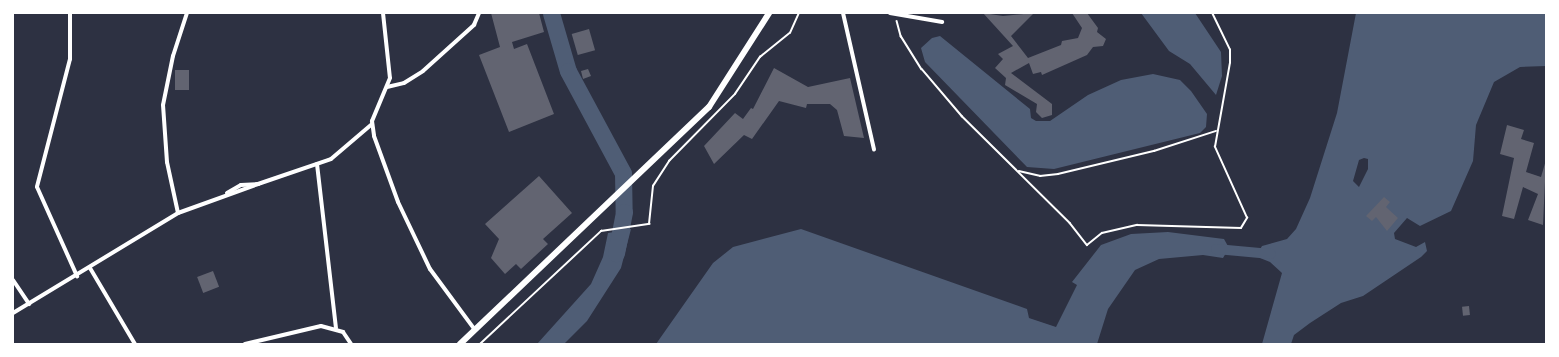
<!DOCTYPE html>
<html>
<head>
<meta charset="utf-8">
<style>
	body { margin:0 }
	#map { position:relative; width:1559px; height:357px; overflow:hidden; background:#2d3142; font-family:"Public Sans",sans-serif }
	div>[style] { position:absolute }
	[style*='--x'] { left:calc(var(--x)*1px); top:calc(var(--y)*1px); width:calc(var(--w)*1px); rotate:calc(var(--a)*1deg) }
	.water>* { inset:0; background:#4f5d75 }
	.canal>* { height:10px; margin:-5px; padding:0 5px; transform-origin:5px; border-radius:5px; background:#4f5d75 }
	.river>* { height:17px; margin:-8.5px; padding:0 8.5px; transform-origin:8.5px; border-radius:8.5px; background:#4f5d75 }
	.building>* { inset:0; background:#626471; transform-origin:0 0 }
	.path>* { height:1.5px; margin:-0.75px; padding:0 0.75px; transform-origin:0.75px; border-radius:0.75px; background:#fff }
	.pedestrian>* { height:3.5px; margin:-1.75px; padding:0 1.75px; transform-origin:1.75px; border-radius:1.75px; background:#fff }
	.minor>* { height:4px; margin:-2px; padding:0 2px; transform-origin:2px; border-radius:2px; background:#fff }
	.tertiary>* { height:6px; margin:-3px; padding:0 3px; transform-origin:3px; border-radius:3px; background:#fff }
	span { translate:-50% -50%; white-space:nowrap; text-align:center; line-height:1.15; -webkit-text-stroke:3.5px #fff; paint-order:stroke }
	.frame { position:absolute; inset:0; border:14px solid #fff; pointer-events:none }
</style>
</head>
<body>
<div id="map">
	<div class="water">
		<div style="clip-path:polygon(1141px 13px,1195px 13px,1221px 52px,1222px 76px,1216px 95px,1190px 64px,1169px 51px)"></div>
		<div style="clip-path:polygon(evenodd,1356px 13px,1546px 13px,1546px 66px,1520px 67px,1494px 82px,1476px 125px,1473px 161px,1451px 211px,1420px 226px,1407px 218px,1394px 233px,1395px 239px,1416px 247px,1425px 242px,1427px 251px,1421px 257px,1363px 296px,1341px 303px,1310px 323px,1294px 335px,1291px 344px,1262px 344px,1282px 273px,1270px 262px,1260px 258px,1259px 251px,1262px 246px,1287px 239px,1296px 229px,1310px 198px,1337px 113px,1356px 13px,1364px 158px,1368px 159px,1368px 169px,1359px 187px,1353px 181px,1359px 160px,1364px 158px)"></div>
		<div style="clip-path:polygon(940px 36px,1030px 109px,1031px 118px,1036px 121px,1050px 121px,1088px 95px,1121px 80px,1153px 74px,1180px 80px,1191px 91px,1207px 114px,1206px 127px,1200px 133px,1054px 169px,1027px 167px,925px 62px,921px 48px,932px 38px)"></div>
		<div style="clip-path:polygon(631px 229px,621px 268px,587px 321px,564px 344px,537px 344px,591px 284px,603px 257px,608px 233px)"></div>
		<div style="clip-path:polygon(801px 229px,1027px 309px,1029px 318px,1056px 327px,1077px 285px,1072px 282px,1101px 245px,1131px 234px,1168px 232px,1224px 239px,1229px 248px,1223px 258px,1203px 255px,1159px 259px,1135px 270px,1108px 309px,1097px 344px,656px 344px,713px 263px,733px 247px)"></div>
	</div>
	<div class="canal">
		<div style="--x:1216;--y:249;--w:55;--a:5.2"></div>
	</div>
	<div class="river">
		<div style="--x:551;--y:13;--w:60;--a:73.7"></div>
		<div style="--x:568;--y:71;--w:116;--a:61.7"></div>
		<div style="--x:623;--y:173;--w:39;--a:89"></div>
		<div style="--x:624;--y:212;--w:42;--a:101"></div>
	</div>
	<div class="building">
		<div style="clip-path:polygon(491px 13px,539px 13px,544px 32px,512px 42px,514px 49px,527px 44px,554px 114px,509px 132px,479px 55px,500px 47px)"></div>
		<div style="clip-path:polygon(983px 13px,1003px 16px,1034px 13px,1011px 36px,1028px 58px,1061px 45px,1062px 41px,1078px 38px,1082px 28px,1072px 13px,1087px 13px,1098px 28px,1097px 32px,1106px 39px,1103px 46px,1093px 47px,1087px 55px,1042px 75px,1041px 72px,1033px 74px,1029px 63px,1011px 73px,1052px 104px,1052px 115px,1042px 118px,1036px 112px,1037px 104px,1005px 85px,1006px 78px,995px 68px,1003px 59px,998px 54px,1013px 46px)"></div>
		<div style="left:589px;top:29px;width:22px;height:18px;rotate:74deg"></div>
		<div style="clip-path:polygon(774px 68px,808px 87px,850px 78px,864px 138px,844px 136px,837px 110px,830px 104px,807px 104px,806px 108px,779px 101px,752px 139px,744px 135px,714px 164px,704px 146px,735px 113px,743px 119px,751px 108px,753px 109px)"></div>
		<div style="clip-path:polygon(588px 69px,591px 76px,583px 79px,581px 71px)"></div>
		<div style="left:175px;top:70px;width:14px;height:20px"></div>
		<div style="clip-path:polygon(1507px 125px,1524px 130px,1521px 139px,1534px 143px,1526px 172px,1541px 177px,1546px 160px,1543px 225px,1528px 220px,1538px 194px,1523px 187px,1514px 219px,1502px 216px,1514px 158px,1500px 154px)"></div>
		<div style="clip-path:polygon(539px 176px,572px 213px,543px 239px,548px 244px,521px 269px,516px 264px,505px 274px,491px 258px,499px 239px,485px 224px)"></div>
		<div style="clip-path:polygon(1384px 197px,1390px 202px,1386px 207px,1398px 218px,1387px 231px,1376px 217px,1372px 221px,1366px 216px)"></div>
		<div style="left:213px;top:271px;width:17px;height:17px;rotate:69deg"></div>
		<div style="left:1469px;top:306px;width:9px;height:7px;rotate:84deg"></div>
	</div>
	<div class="path">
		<div style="--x:897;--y:21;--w:16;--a:75"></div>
		<div style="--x:901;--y:36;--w:39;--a:58"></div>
		<div style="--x:922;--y:69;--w:62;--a:49.6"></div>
		<div style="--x:962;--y:116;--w:152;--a:44.7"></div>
		<div style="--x:1070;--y:223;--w:28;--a:52"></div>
		<div style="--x:1087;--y:245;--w:19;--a:-39"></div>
		<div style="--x:1102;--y:233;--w:36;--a:-13"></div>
		<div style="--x:1137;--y:225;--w:104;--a:1.7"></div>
		<div style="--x:1241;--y:228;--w:12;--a:-59"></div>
		<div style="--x:1247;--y:218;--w:78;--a:-114.3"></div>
		<div style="--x:1215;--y:147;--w:85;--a:-79.9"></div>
		<div style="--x:1230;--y:63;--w:13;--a:-90"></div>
		<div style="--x:1230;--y:50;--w:41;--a:-115.9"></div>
		<div style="--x:1019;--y:171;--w:22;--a:13"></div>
		<div style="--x:1040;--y:176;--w:18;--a:-6"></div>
		<div style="--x:1058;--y:174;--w:99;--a:-13.5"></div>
		<div style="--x:1154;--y:151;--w:65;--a:-17.9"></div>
		<div style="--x:480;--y:344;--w:166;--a:-43"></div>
		<div style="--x:601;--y:231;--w:49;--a:-8.3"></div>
		<div style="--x:649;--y:224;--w:38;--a:-84"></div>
		<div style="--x:653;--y:186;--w:30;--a:-57"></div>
		<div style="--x:669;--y:161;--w:94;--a:-45.4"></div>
		<div style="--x:735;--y:94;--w:45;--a:-56"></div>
		<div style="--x:760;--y:57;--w:38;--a:-39"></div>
		<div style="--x:790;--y:33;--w:22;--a:-66"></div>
	</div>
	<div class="pedestrian">
		<div style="--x:474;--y:25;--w:13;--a:-67"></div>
	</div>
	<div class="minor">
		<div style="--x:70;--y:13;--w:46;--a:90"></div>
		<div style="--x:70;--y:59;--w:132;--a:104.5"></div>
		<div style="--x:37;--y:187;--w:98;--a:65.8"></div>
		<div style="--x:383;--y:13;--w:65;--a:83.9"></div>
		<div style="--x:390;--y:78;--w:47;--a:112.7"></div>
		<div style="--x:372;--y:121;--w:15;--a:82"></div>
		<div style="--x:374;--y:136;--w:70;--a:70"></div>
		<div style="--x:398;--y:202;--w:74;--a:64.5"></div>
		<div style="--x:430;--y:269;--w:76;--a:53.6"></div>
		<div style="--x:843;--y:13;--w:140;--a:77.2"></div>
		<div style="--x:890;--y:13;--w:53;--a:9.8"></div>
		<div style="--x:387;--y:87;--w:17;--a:-13"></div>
		<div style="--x:404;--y:83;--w:22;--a:-32"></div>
		<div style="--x:423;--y:71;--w:69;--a:-42"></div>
		<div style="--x:317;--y:164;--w:165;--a:83.4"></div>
		<div style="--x:227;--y:193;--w:16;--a:-30"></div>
		<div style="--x:241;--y:185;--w:17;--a:-3"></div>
		<div style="--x:258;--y:184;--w:77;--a:-18.9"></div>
		<div style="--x:331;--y:159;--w:54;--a:-40.5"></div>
		<div style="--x:178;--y:213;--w:52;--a:-102.2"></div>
		<div style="--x:167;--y:162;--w:57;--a:-94"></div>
		<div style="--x:163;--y:105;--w:50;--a:-78.5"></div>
		<div style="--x:173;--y:56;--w:45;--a:-72"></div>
		<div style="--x:90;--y:268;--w:88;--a:59.4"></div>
		<div style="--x:13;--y:280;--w:29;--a:56"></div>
		<div style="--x:13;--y:313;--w:193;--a:-31.2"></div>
		<div style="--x:178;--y:213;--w:85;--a:-19.9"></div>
		<div style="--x:245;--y:344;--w:78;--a:-13.3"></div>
		<div style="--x:321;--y:326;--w:23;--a:15"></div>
		<div style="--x:343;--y:332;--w:14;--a:56"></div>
	</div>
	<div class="tertiary">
		<div style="--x:460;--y:344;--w:344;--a:-43.6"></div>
		<div style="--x:709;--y:107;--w:112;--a:-57.4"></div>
	</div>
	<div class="frame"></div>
</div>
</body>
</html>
